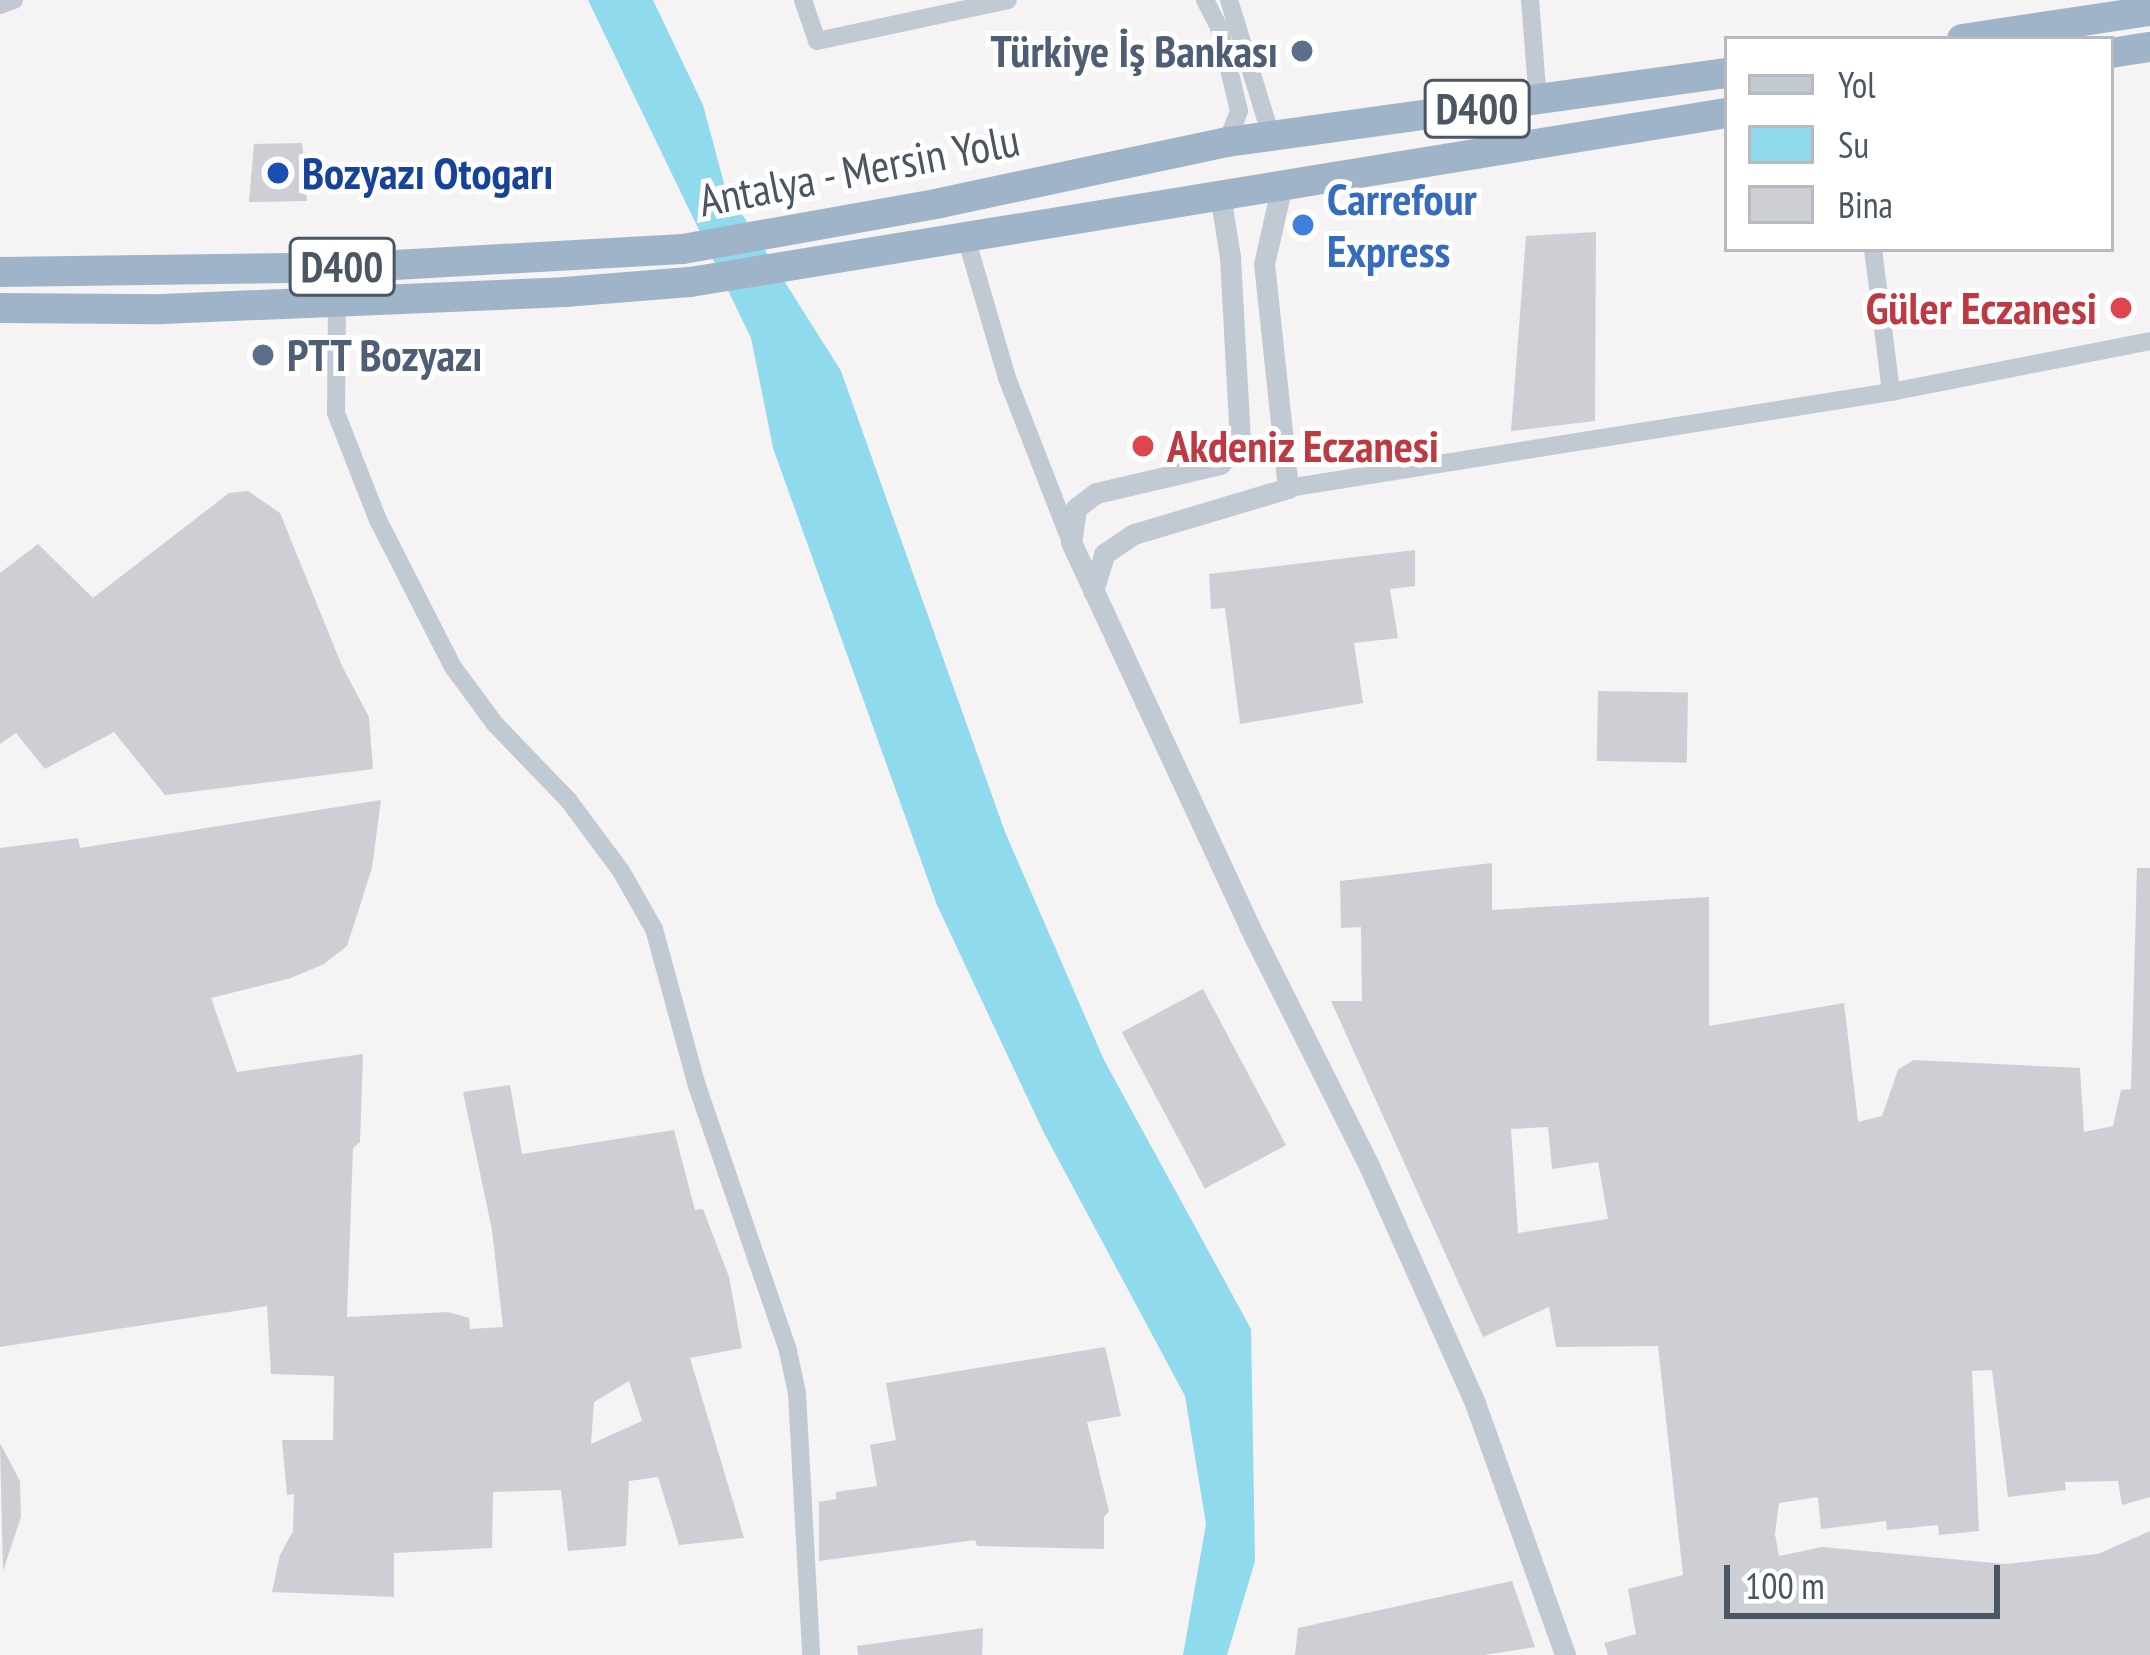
<!DOCTYPE html>
<html>
<head>
<meta charset="utf-8">
<style>
	body { margin:0 }
	#map { position:relative; width:2150px; height:1655px; overflow:hidden; background:#f5f3f3; font-family:"PT Sans Narrow",sans-serif }
	div>[style] { position:absolute }
	[style*='--x'] { left:calc(var(--x)*1px); top:calc(var(--y)*1px); width:calc(var(--w)*1px); rotate:calc(var(--a)*1deg) }
	.water>* { inset:0; background:#90daee }
	.building>* { inset:0; background:#cdcfd5; transform-origin:0 0 }
	.minor>* { height:18px; margin:-9px; padding:0 9px; transform-origin:9px; border-radius:9px; background:#c1cad2 }
	.tertiary>* { height:21px; margin:-10.5px; padding:0 10.5px; transform-origin:10.5px; border-radius:10.5px; background:#c1cad2 }
	.trunk>* { height:30px; margin:-15px; padding:0 15px; transform-origin:15px; border-radius:15px; background:#9fb4c9 }
	.dots>* { width:33px; height:33px; translate:-50% -50%; box-sizing:border-box; border:6px solid #fff; border-radius:50% }
	span { translate:-50% -50%; white-space:nowrap; text-align:center; line-height:1.15; -webkit-text-stroke:10px #fff; paint-order:stroke }
	.shield-label span { padding:3px 9px; background:#fff; border:3px solid; border-radius:9px; -webkit-text-stroke-width:0 }
	.shield-label { font-size:42px; color:#4a5661; font-weight:700 }
	.service-label { font-size:45px; color:#4e5e75; font-weight:700 }
	.right { translate:-100% -50%; text-align:right }
	.left { translate:0 -50%; text-align:left }
	.street-label { font-size:45px; color:#4a5661 }
	.transit-label { font-size:45px; color:#164399; font-weight:700 }
	.shop-label { font-size:45px; color:#366cbe; font-weight:700 }
	.health-label { font-size:45px; color:#be3a42; font-weight:700 }
	.legend { position:absolute; left:1724px; top:36px; width:390px; height:216px; box-sizing:border-box; background:#fff; border:3px solid #b7bbc0; margin:0; padding:15px 21px; list-style:none; font-size:36px; color:#4a5661 }
	.legend li { display:flex; align-items:center; gap:24px; height:60px }
	.legend b { width:60px; border:3px solid #b7bbc0 }
	.scale { position:absolute; left:1724px; top:1565px; width:276px; height:54px; box-sizing:border-box; border:6px solid #4a5661; border-top:0; padding-left:15px; font-size:36px; line-height:42px; white-space:nowrap; color:#4a5661; -webkit-text-stroke:9px #fff; paint-order:stroke }
</style>
</head>
<body>
<div id="map">
	<div class="water">
		<div style="clip-path:polygon(588px 0,653px 0,703px 105px,725px 187px,841px 371px,1005px 832px,1104px 1060px,1251px 1329px,1255px 1561px,1227px 1655px,1183px 1655px,1206px 1524px,1185px 1396px,1043px 1131px,937px 905px,773px 448px,751px 338px)"></div>
	</div>
	<div class="building">
		<div style="clip-path:polygon(302px 143px,307px 201px,249px 202px,254px 144px)"></div>
		<div style="clip-path:polygon(1596px 232px,1595px 421px,1511px 431px,1526px 236px)"></div>
		<div style="clip-path:polygon(248px 491px,280px 513px,342px 666px,369px 717px,373px 769px,165px 795px,114px 732px,45px 769px,16px 733px,0 744px,0 573px,38px 544px,93px 598px,229px 493px)"></div>
		<div style="clip-path:polygon(1415px 550px,1415px 586px,1390px 589px,1398px 638px,1354px 643px,1363px 703px,1240px 724px,1225px 608px,1211px 609px,1209px 574px)"></div>
		<div style="left:1598px;top:691px;width:90px;height:70px;rotate:1deg"></div>
		<div style="clip-path:polygon(evenodd,381px 800px,372px 868px,347px 946px,324px 964px,291px 978px,211px 998px,237px 1072px,363px 1054px,360px 1142px,353px 1148px,347px 1317px,448px 1312px,469px 1318px,470px 1329px,503px 1327px,492px 1230px,463px 1092px,510px 1085px,522px 1154px,674px 1130px,695px 1210px,703px 1209px,729px 1277px,742px 1348px,690px 1358px,744px 1538px,679px 1545px,658px 1477px,629px 1481px,626px 1546px,568px 1551px,561px 1490px,493px 1492px,492px 1548px,394px 1553px,394px 1597px,272px 1592px,280px 1555px,293px 1531px,294px 1494px,287px 1495px,282px 1440px,333px 1440px,334px 1376px,271px 1374px,267px 1306px,0 1347px,0 848px,78px 838px,80px 848px,381px 800px,629px 1381px,642px 1421px,591px 1444px,594px 1402px,629px 1381px)"></div>
		<div style="clip-path:polygon(evenodd,1492px 863px,1492px 910px,1709px 897px,1709px 1026px,1844px 1003px,1858px 1122px,1882px 1116px,1898px 1070px,1913px 1060px,2080px 1068px,2084px 1132px,2113px 1126px,2121px 1090px,2131px 1089px,2137px 868px,2150px 868px,2150px 1497px,2122px 1505px,2118px 1481px,2065px 1482px,2066px 1490px,2008px 1497px,1992px 1370px,1972px 1371px,1979px 1531px,1939px 1535px,1938px 1525px,1887px 1530px,1886px 1521px,1821px 1529px,1818px 1497px,1779px 1503px,1775px 1534px,1779px 1556px,1822px 1547px,2005px 1564px,2098px 1554px,2150px 1531px,2150px 1655px,1608px 1655px,1604px 1643px,1636px 1634px,1628px 1589px,1683px 1575px,1658px 1346px,1556px 1347px,1549px 1307px,1483px 1337px,1331px 1001px,1362px 1001px,1361px 927px,1341px 928px,1340px 881px,1492px 863px,1548px 1127px,1552px 1169px,1598px 1162px,1608px 1219px,1518px 1233px,1511px 1129px,1548px 1127px)"></div>
		<div style="left:1203px;top:989px;width:177px;height:92px;rotate:62deg"></div>
		<div style="clip-path:polygon(1105px 1347px,1121px 1416px,1087px 1422px,1109px 1511px,1104px 1517px,1104px 1549px,977px 1546px,975px 1540px,819px 1561px,819px 1502px,836px 1499px,836px 1492px,877px 1486px,870px 1445px,896px 1440px,886px 1383px)"></div>
		<div style="clip-path:polygon(0 1443px,20px 1481px,21px 1517px,3px 1571px)"></div>
		<div style="clip-path:polygon(1512px 1581px,1535px 1647px,1484px 1655px,1295px 1655px,1298px 1628px)"></div>
		<div style="clip-path:polygon(983px 1628px,982px 1655px,858px 1655px,857px 1646px)"></div>
	</div>
	<div class="minor">
		<div style="--x:803;--y:0;--w:43;--a:71.1"></div>
		<div style="--x:817;--y:41;--w:195;--a:-12.1"></div>
		<div style="--x:1205;--y:0;--w:30;--a:63"></div>
		<div style="--x:1219;--y:27;--w:86;--a:76.6"></div>
		<div style="--x:1239;--y:111;--w:33;--a:111"></div>
		<div style="--x:1229;--y:0;--w:142;--a:72.8"></div>
		<div style="--x:1530;--y:0;--w:101;--a:85.5"></div>
		<div style="--x:0;--y:5;--w:15;--a:-20"></div>
		<div style="--x:967;--y:241;--w:143;--a:73.7"></div>
		<div style="--x:1007;--y:378;--w:176;--a:68.7"></div>
		<div style="--x:1873;--y:249;--w:144;--a:82.8"></div>
		<div style="--x:337;--y:301;--w:112;--a:90.5"></div>
		<div style="--x:336;--y:413;--w:115;--a:68.6"></div>
		<div style="--x:378;--y:520;--w:165;--a:63"></div>
		<div style="--x:453;--y:667;--w:71;--a:53.6"></div>
		<div style="--x:495;--y:724;--w:107;--a:46.1"></div>
		<div style="--x:569;--y:801;--w:87;--a:53.4"></div>
		<div style="--x:621;--y:871;--w:67;--a:60.4"></div>
		<div style="--x:654;--y:929;--w:163;--a:74.7"></div>
		<div style="--x:697;--y:1086;--w:280;--a:71"></div>
		<div style="--x:788;--y:1351;--w:43;--a:77.9"></div>
		<div style="--x:797;--y:1393;--w:262;--a:86.9"></div>
		<div style="--x:1288;--y:488;--w:611;--a:-9.05"></div>
		<div style="--x:1891;--y:392;--w:264;--a:-11.1"></div>
	</div>
	<div class="tertiary">
		<div style="--x:1220;--y:194;--w:64;--a:81"></div>
		<div style="--x:1230;--y:257;--w:185;--a:86.9"></div>
		<div style="--x:1240;--y:442;--w:30;--a:132"></div>
		<div style="--x:1220;--y:464;--w:127;--a:166.8"></div>
		<div style="--x:1096;--y:493;--w:25;--a:143"></div>
		<div style="--x:1076;--y:508;--w:34;--a:98"></div>
		<div style="--x:1071;--y:542;--w:437;--a:65.1"></div>
		<div style="--x:1255;--y:938;--w:257;--a:63.4"></div>
		<div style="--x:1370;--y:1168;--w:257;--a:65.9"></div>
		<div style="--x:1475;--y:1403;--w:268;--a:70.3"></div>
		<div style="--x:1093;--y:591;--w:39;--a:-73"></div>
		<div style="--x:1104;--y:554;--w:36;--a:-34"></div>
		<div style="--x:1134;--y:534;--w:161;--a:-16.6"></div>
		<div style="--x:1288;--y:488;--w:225;--a:-96.1"></div>
		<div style="--x:1264;--y:264;--w:81;--a:-77.2"></div>
	</div>
	<div class="trunk">
		<div style="--x:1962;--y:39;--w:190;--a:-8.5"></div>
		<div style="--x:2111;--y:53;--w:39;--a:-9"></div>
		<div style="--x:0;--y:272;--w:359;--a:-0.8"></div>
		<div style="--x:359;--y:267;--w:324;--a:-3.2"></div>
		<div style="--x:683;--y:249;--w:261;--a:-10.1"></div>
		<div style="--x:940;--y:203;--w:293;--a:-12"></div>
		<div style="--x:1227;--y:142;--w:505;--a:-7.86"></div>
		<div style="--x:0;--y:308;--w:162;--a:0.4"></div>
		<div style="--x:162;--y:309;--w:403;--a:-2.4"></div>
		<div style="--x:565;--y:292;--w:125;--a:-4.6"></div>
		<div style="--x:690;--y:282;--w:1051;--a:-9.26"></div>
	</div>
	<div class="dots">
		<div style="left:1302px;top:51px;background:#5c6f8a"></div>
		<div style="left:278px;top:173px;background:#1a4fb4"></div>
		<div style="left:1303px;top:225px;background:#3f7fe0"></div>
		<div style="left:2121px;top:308px;background:#e0444e"></div>
		<div style="left:263px;top:355px;background:#5c6f8a"></div>
		<div style="left:1143px;top:446px;background:#e0444e"></div>
	</div>
	<div class="shield-label">
		<span style="left:1477px;top:109px">D400</span>
		<span style="left:342px;top:267px">D400</span>
	</div>
	<div class="service-label">
		<span class="right" style="left:1278px;top:51px">Türkiye İş Bankası</span>
		<span class="left" style="left:287px;top:355px">PTT Bozyazı</span>
	</div>
	<div class="street-label">
		<span style="left:859px;top:170px;rotate:-11deg">Antalya - Mersin Yolu</span>
	</div>
	<div class="transit-label">
		<span class="left" style="left:302px;top:173px">Bozyazı Otogarı</span>
	</div>
	<div class="shop-label">
		<span class="left" style="left:1327px;top:225px">Carrefour<br>Express</span>
	</div>
	<div class="health-label">
		<span class="right" style="left:2097px;top:308px">Güler Eczanesi</span>
		<span class="left" style="left:1167px;top:446px">Akdeniz Eczanesi</span>
	</div>
	<ul class="legend">
	<li><b style="height:15px;background:#c1cad2"></b>Yol</li>
	<li><b style="height:33px;background:#90daee"></b>Su</li>
	<li><b style="height:33px;background:#cdcfd5"></b>Bina</li>
	</ul>
	<div class="scale">100 m</div>
</div>
</body>
</html>
